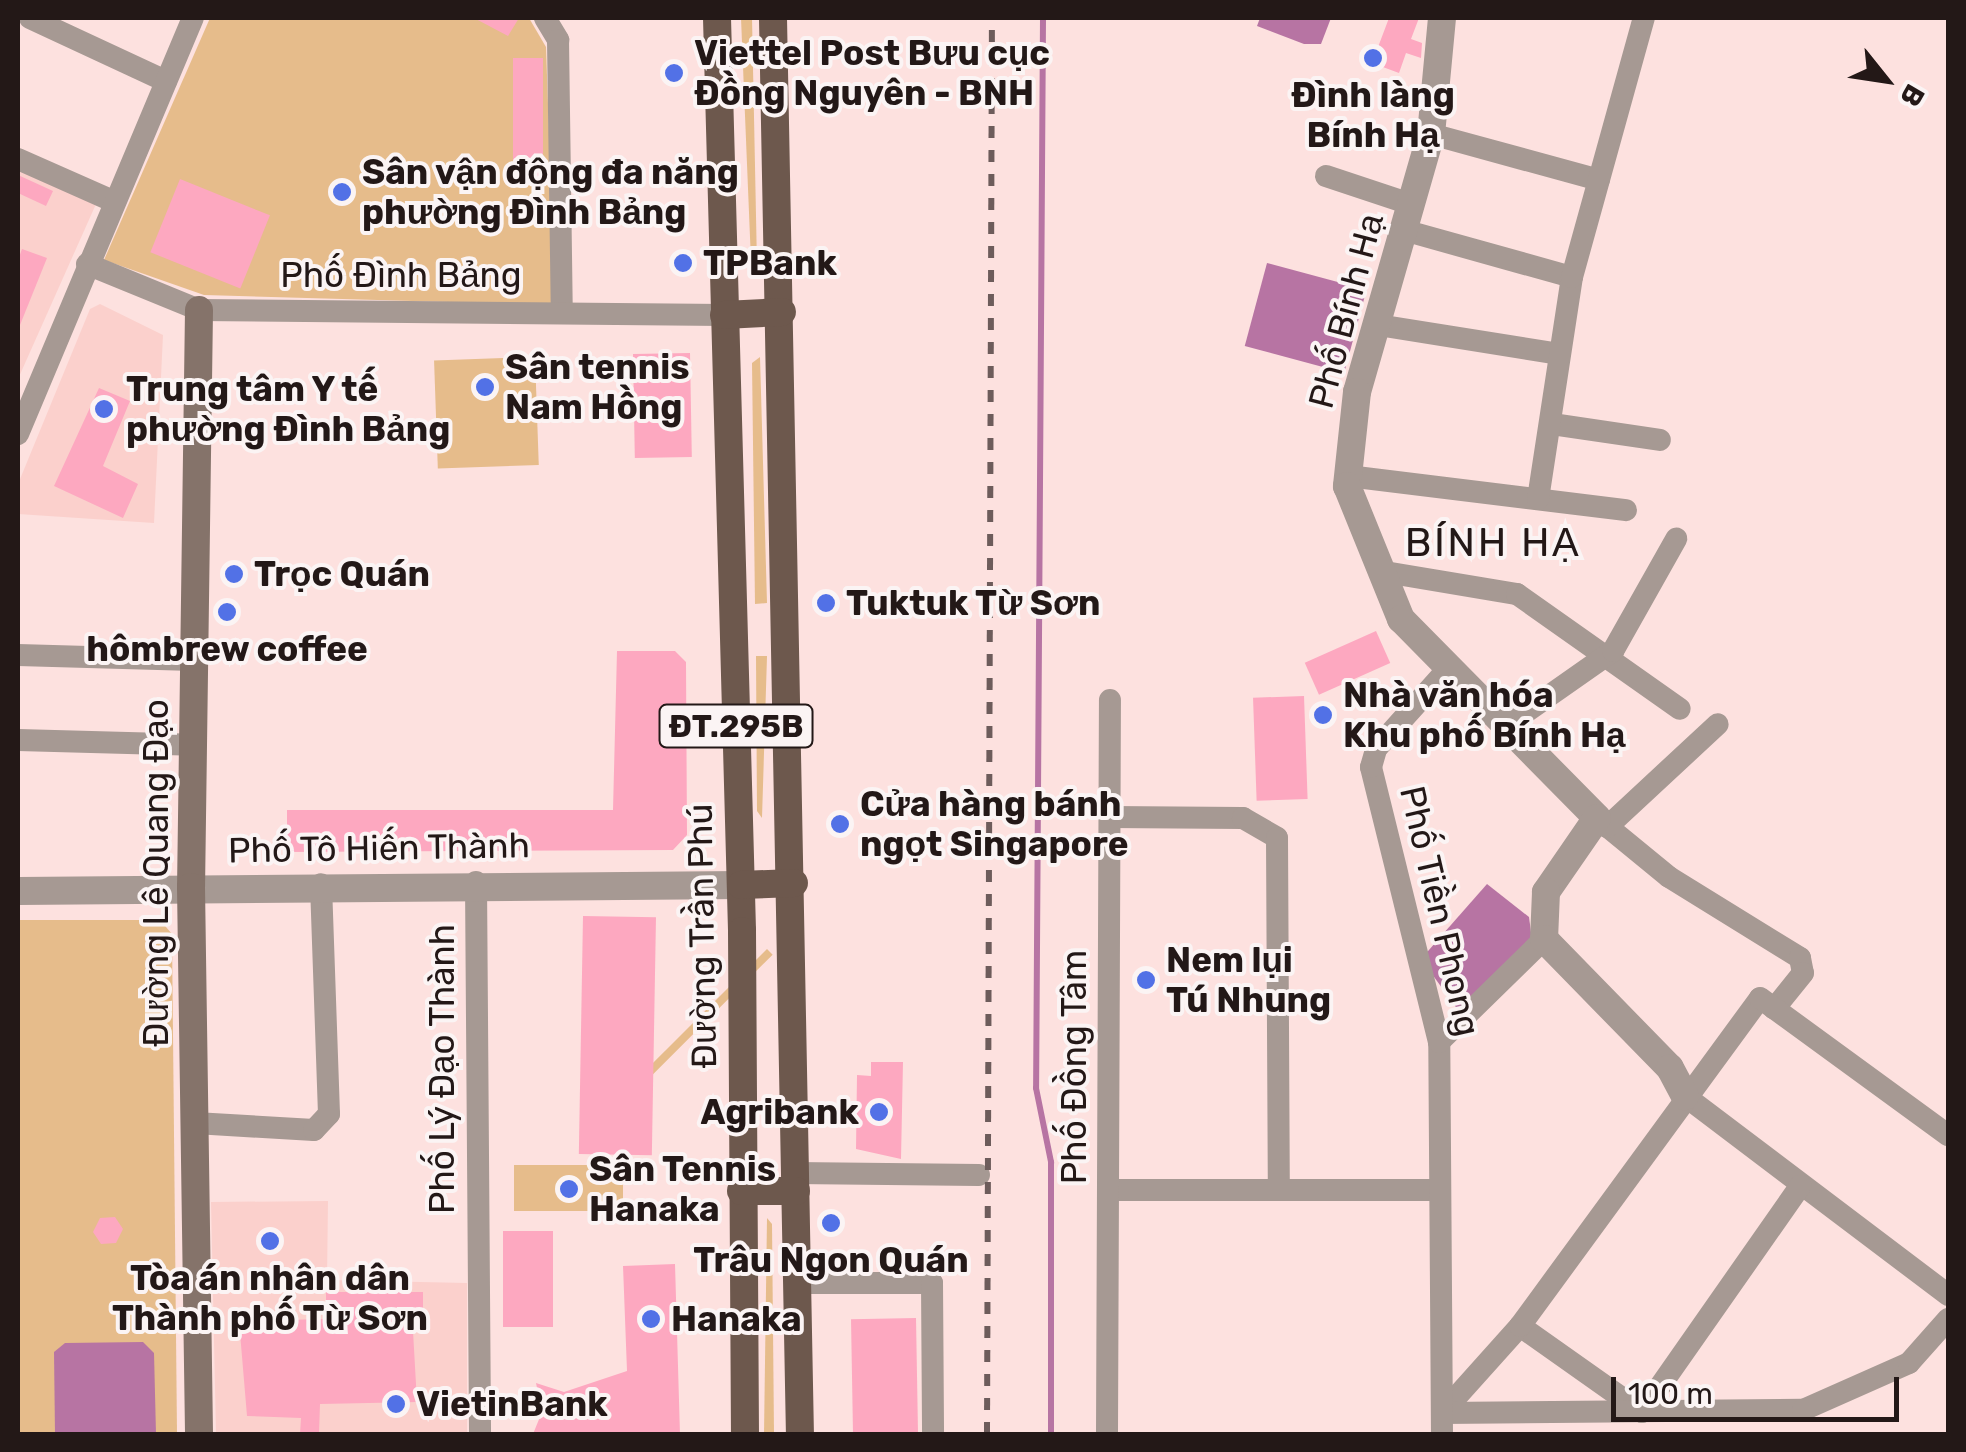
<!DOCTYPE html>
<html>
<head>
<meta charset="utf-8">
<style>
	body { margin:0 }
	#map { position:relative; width:1966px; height:1452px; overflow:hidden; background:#fde1df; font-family:Rubik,sans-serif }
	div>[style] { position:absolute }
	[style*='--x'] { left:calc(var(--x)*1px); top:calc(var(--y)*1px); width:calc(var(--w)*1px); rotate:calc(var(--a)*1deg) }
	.built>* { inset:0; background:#fbd0cc }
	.green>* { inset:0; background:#e6bc8b; transform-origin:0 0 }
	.water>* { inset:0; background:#b774a3; transform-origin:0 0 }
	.stream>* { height:6px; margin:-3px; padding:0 3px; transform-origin:3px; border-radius:3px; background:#b774a3 }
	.building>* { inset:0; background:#fda8c0; transform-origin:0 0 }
	.minor>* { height:22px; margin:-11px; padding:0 11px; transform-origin:11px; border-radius:11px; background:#a69993 }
	.tertiary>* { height:28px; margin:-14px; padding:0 14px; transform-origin:14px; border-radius:14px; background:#a69993 }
	.secondary>* { height:28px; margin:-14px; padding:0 14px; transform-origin:14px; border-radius:14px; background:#85736a }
	.primary>* { height:28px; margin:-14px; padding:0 14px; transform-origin:14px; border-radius:14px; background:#6d584d }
	.rail>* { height:6px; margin-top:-3px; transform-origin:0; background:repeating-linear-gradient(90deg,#6d5c5b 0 12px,transparent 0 24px) }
	.dots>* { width:28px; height:28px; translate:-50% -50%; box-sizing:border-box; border:5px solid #fbf4f4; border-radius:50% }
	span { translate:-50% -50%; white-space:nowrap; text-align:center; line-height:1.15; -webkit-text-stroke:8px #fbf4f4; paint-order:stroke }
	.shield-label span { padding:2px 8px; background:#fbf4f4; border:2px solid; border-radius:8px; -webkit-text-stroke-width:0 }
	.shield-label { font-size:32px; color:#231817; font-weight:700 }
	.poi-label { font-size:35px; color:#231817; font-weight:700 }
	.left { translate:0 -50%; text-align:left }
	.right { translate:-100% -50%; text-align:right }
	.street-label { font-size:35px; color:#231817 }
	.quarter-label { font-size:40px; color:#231817; letter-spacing:2.5px }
	.frame { position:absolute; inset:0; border:20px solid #231817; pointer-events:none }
	.north { position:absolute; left:1836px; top:30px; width:100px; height:100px; -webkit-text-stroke:8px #fbf4f4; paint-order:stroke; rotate:120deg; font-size:28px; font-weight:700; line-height:40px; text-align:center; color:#231817 }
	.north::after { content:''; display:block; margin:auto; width:35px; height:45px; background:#231817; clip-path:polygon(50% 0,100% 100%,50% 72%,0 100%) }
	.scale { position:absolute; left:1611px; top:1377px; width:288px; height:45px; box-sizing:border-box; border:5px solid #231817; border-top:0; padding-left:12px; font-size:30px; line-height:35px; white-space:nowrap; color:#231817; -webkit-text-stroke:8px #fbf4f4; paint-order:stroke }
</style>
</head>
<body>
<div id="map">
	<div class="built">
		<div style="clip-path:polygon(18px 169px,96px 204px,18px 379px)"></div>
		<div style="clip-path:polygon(100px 304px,163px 335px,154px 523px,18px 514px,18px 484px,90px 309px)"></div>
		<div style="clip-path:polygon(328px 1201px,327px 1280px,467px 1283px,467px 1434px,216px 1434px,211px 1202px)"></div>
	</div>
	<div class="green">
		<div style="clip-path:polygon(210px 18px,529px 18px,546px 47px,555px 305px,204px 295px,104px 260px)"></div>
		<div style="clip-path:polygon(741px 18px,752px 18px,757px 265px,751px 261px)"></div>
		<div style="left:535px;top:357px;width:108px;height:101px;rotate:88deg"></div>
		<div style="clip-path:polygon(760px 357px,767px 603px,755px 604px,752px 363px)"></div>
		<div style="clip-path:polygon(756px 656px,767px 656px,762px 818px,757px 811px)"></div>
		<div style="clip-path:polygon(18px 920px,160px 920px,172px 934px,177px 1434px,18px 1434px)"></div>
		<div style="left:767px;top:949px;width:8px;height:214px;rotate:45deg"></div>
		<div style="left:623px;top:1165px;width:46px;height:109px;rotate:90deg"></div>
		<div style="clip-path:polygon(767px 1218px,772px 1224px,774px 1434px,764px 1434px)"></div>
	</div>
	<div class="water">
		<div style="clip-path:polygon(1260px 18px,1331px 18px,1321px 44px,1304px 44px,1257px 26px)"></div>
		<div style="left:1267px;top:263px;width:103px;height:86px;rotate:15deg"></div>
		<div style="clip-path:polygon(1487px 884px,1529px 917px,1532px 940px,1458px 1010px,1421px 959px)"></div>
		<div style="clip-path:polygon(143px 1342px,154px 1353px,156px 1434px,55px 1434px,54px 1352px,65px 1343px)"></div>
	</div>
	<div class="stream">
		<div style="--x:1043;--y:18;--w:1070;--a:90.37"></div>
		<div style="--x:1036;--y:1088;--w:76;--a:78.5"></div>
		<div style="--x:1051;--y:1162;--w:272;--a:90"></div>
	</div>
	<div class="building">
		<div style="clip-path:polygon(474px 18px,519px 18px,508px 36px)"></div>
		<div style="clip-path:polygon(1389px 18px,1419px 18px,1411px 39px,1422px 43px,1421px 58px,1406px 53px,1399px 73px,1372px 63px)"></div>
		<div style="left:513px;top:58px;width:30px;height:123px"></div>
		<div style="clip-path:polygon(18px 175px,53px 191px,46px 206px,18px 193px)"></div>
		<div style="left:180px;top:179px;width:97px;height:79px;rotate:22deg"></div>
		<div style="clip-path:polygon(22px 249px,47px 258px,18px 330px,18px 260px)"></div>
		<div style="left:690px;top:353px;width:104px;height:57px;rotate:89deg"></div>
		<div style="clip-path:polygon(99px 388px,130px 401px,103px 466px,138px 484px,123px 518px,54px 486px)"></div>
		<div style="left:1376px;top:631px;width:35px;height:78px;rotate:66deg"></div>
		<div style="clip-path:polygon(617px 651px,675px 651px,686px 662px,687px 835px,673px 850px,287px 852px,287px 810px,613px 810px)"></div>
		<div style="left:1304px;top:696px;width:103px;height:51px;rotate:88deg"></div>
		<div style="left:583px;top:916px;width:73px;height:238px;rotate:1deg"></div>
		<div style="clip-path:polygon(871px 1062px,903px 1062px,901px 1159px,856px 1149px,857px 1075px,871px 1076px)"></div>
		<div style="clip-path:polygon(115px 1217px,123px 1229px,116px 1243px,101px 1244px,93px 1232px,100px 1218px)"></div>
		<div style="left:503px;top:1231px;width:50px;height:96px"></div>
		<div style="clip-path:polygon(675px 1264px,680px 1434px,533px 1434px,542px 1412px,536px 1383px,564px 1392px,627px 1371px,623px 1266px)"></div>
		<div style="clip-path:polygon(326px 1292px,423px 1292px,423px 1330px,413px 1331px,417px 1402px,320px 1404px,319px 1434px,300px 1434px,301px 1418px,247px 1416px,239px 1321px,326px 1319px)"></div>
		<div style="left:916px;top:1318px;width:116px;height:65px;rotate:89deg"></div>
	</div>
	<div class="minor">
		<div style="--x:30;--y:18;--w:150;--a:24.9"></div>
		<div style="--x:545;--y:18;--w:26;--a:59"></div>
		<div style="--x:558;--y:40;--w:271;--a:89.2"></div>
		<div style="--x:1431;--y:134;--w:174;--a:15.3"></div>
		<div style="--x:18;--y:159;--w:104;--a:23.9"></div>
		<div style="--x:1326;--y:176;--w:92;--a:18.4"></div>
		<div style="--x:1407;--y:231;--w:171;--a:15.6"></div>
		<div style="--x:87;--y:264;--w:121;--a:22.3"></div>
		<div style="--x:199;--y:310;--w:525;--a:0.55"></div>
		<div style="--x:1378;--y:325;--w:183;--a:9.1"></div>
		<div style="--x:1552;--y:424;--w:109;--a:8.4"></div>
		<div style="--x:18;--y:434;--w:451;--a:-67.2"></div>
		<div style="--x:1348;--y:476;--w:280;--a:7"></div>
		<div style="--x:1538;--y:499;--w:225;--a:-81.3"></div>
		<div style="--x:1572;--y:277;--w:269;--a:-74.5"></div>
		<div style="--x:1379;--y:571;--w:140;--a:9.5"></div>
		<div style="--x:1517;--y:594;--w:199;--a:35.2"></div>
		<div style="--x:18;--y:655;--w:175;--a:1.6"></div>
		<div style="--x:1506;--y:726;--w:131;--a:-35"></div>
		<div style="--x:1613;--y:651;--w:129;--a:-60.6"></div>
		<div style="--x:18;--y:740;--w:174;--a:1.6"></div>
		<div style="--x:1110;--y:817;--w:133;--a:0.4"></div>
		<div style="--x:1243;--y:818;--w:39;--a:30"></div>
		<div style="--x:1277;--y:838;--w:352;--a:89.7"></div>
		<div style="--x:1597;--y:818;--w:93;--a:39.3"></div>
		<div style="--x:1669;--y:877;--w:154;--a:31.7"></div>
		<div style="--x:1800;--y:958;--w:15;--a:79"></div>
		<div style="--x:1803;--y:973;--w:46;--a:128.9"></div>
		<div style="--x:1607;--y:827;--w:151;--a:-42.9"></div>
		<div style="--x:476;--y:882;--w:552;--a:89.58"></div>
		<div style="--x:1439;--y:1042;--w:147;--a:-44.4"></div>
		<div style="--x:1685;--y:1096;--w:330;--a:37.1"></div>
		<div style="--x:195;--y:1123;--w:119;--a:3.4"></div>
		<div style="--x:314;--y:1130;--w:22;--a:-47"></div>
		<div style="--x:329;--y:1114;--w:230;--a:-92"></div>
		<div style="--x:795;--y:1173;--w:184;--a:0.6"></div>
		<div style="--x:1109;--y:1190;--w:328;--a:0"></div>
		<div style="--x:797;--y:1283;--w:135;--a:0"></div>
		<div style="--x:932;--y:1283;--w:151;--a:89.6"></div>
		<div style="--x:1520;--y:1326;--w:149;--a:35.2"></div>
		<div style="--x:1642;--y:1412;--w:276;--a:-55"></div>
		<div style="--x:1442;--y:1413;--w:117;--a:-48.1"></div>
		<div style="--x:1520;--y:1326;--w:406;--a:-53.8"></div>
		<div style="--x:1760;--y:998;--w:233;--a:36.1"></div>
		<div style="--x:1442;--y:1413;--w:361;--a:-0.5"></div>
		<div style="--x:1803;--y:1410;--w:116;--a:-23.9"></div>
		<div style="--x:1909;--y:1363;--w:59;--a:-48.4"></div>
		<div style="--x:1107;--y:1434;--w:734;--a:-89.77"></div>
		<div style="--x:1442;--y:1434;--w:392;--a:-90.4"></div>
		<div style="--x:1439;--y:1042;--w:283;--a:-103.9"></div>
		<div style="--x:1371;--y:767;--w:19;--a:-74"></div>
		<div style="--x:1376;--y:749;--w:105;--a:-48.1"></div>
	</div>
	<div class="tertiary">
		<div style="--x:1442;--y:18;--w:117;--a:95.4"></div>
		<div style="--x:1431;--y:134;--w:268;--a:106"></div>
		<div style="--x:1357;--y:392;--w:95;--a:96.1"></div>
		<div style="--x:1347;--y:486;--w:144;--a:67.9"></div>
		<div style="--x:1401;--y:619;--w:279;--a:45.4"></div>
		<div style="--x:1597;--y:818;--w:90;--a:124.6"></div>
		<div style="--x:1546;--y:892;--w:47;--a:92.4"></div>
		<div style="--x:1544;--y:939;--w:180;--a:45.7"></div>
		<div style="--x:1670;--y:1068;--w:32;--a:62"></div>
		<div style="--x:18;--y:891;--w:723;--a:-0.48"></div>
	</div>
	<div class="secondary">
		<div style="--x:199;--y:310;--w:577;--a:90.79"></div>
		<div style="--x:191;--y:887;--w:547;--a:89.16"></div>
	</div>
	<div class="primary">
		<div style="--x:717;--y:18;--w:913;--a:88.43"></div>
		<div style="--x:742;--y:931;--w:503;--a:89.66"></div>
		<div style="--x:773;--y:18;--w:1416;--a:88.91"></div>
		<div style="--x:724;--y:315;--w:58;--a:-3"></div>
		<div style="--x:741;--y:885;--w:53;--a:-2.2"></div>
		<div style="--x:741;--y:1191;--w:55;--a:0"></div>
	</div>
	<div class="rail">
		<div style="--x:987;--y:1434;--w:1416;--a:-89.8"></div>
	</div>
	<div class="dots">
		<div style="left:1373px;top:58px;background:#5271e6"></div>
		<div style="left:674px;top:73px;background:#5271e6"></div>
		<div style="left:342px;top:192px;background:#5271e6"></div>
		<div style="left:683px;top:263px;background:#5271e6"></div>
		<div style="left:485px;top:387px;background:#5271e6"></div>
		<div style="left:104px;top:409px;background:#5271e6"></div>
		<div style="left:234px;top:574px;background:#5271e6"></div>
		<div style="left:826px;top:603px;background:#5271e6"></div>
		<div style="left:227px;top:612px;background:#5271e6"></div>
		<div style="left:1323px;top:715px;background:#5271e6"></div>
		<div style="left:840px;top:824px;background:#5271e6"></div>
		<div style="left:1146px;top:980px;background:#5271e6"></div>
		<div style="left:879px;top:1112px;background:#5271e6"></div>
		<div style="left:569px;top:1189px;background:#5271e6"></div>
		<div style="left:831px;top:1223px;background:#5271e6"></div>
		<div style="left:270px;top:1241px;background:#5271e6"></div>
		<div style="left:651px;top:1319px;background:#5271e6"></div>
		<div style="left:396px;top:1404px;background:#5271e6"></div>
	</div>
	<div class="shield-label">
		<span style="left:736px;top:726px">ĐT.295B</span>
	</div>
	<div class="poi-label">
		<span class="left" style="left:694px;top:73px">Viettel Post Bưu cục<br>Đồng Nguyên - BNH</span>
		<span style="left:1373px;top:115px">Đình làng<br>Bính Hạ</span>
		<span class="left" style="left:362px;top:192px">Sân vận động đa năng<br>phường Đình Bảng</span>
		<span class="left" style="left:703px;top:263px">TPBank</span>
		<span class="left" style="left:505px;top:387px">Sân tennis<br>Nam Hồng</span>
		<span class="left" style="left:126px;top:409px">Trung tâm Y tế<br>phường Đình Bảng</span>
		<span class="left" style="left:254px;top:574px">Trọc Quán</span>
		<span class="left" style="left:846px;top:603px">Tuktuk Từ Sơn</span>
		<span style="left:227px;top:649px">hômbrew coffee</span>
		<span class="left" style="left:1343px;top:715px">Nhà văn hóa<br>Khu phố Bính Hạ</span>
		<span class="left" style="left:860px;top:824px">Cửa hàng bánh<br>ngọt Singapore</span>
		<span class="left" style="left:1166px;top:980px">Nem lụi<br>Tú Nhung</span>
		<span class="right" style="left:859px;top:1112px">Agribank</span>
		<span class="left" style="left:589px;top:1189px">Sân Tennis<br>Hanaka</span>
		<span style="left:831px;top:1260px">Trâu Ngon Quán</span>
		<span style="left:270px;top:1298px">Tòa án nhân dân<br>Thành phố Từ Sơn</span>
		<span class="left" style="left:671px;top:1319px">Hanaka</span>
		<span class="left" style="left:416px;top:1404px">VietinBank</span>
	</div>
	<div class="street-label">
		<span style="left:401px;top:275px">Phố Đình Bảng</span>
		<span style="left:1346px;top:311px;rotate:-75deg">Phố Bính Hạ</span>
		<span style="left:379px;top:848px;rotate:-1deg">Phố Tô Hiến Thành</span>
		<span style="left:156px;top:873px;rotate:-90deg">Đường Lê Quang Đạo</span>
		<span style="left:1440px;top:911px;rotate:77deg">Phố Tiền Phong</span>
		<span style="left:702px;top:936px;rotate:-91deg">Đường Trần Phú</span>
		<span style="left:1074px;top:1067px;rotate:-90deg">Phố Đồng Tâm</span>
		<span style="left:442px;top:1069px;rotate:-90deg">Phố Lý Đạo Thành</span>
	</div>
	<div class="quarter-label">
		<span style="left:1493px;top:543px">BÍNH HẠ</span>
	</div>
	<div class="frame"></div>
	<div class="north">B</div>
	<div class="scale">100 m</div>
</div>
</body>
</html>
